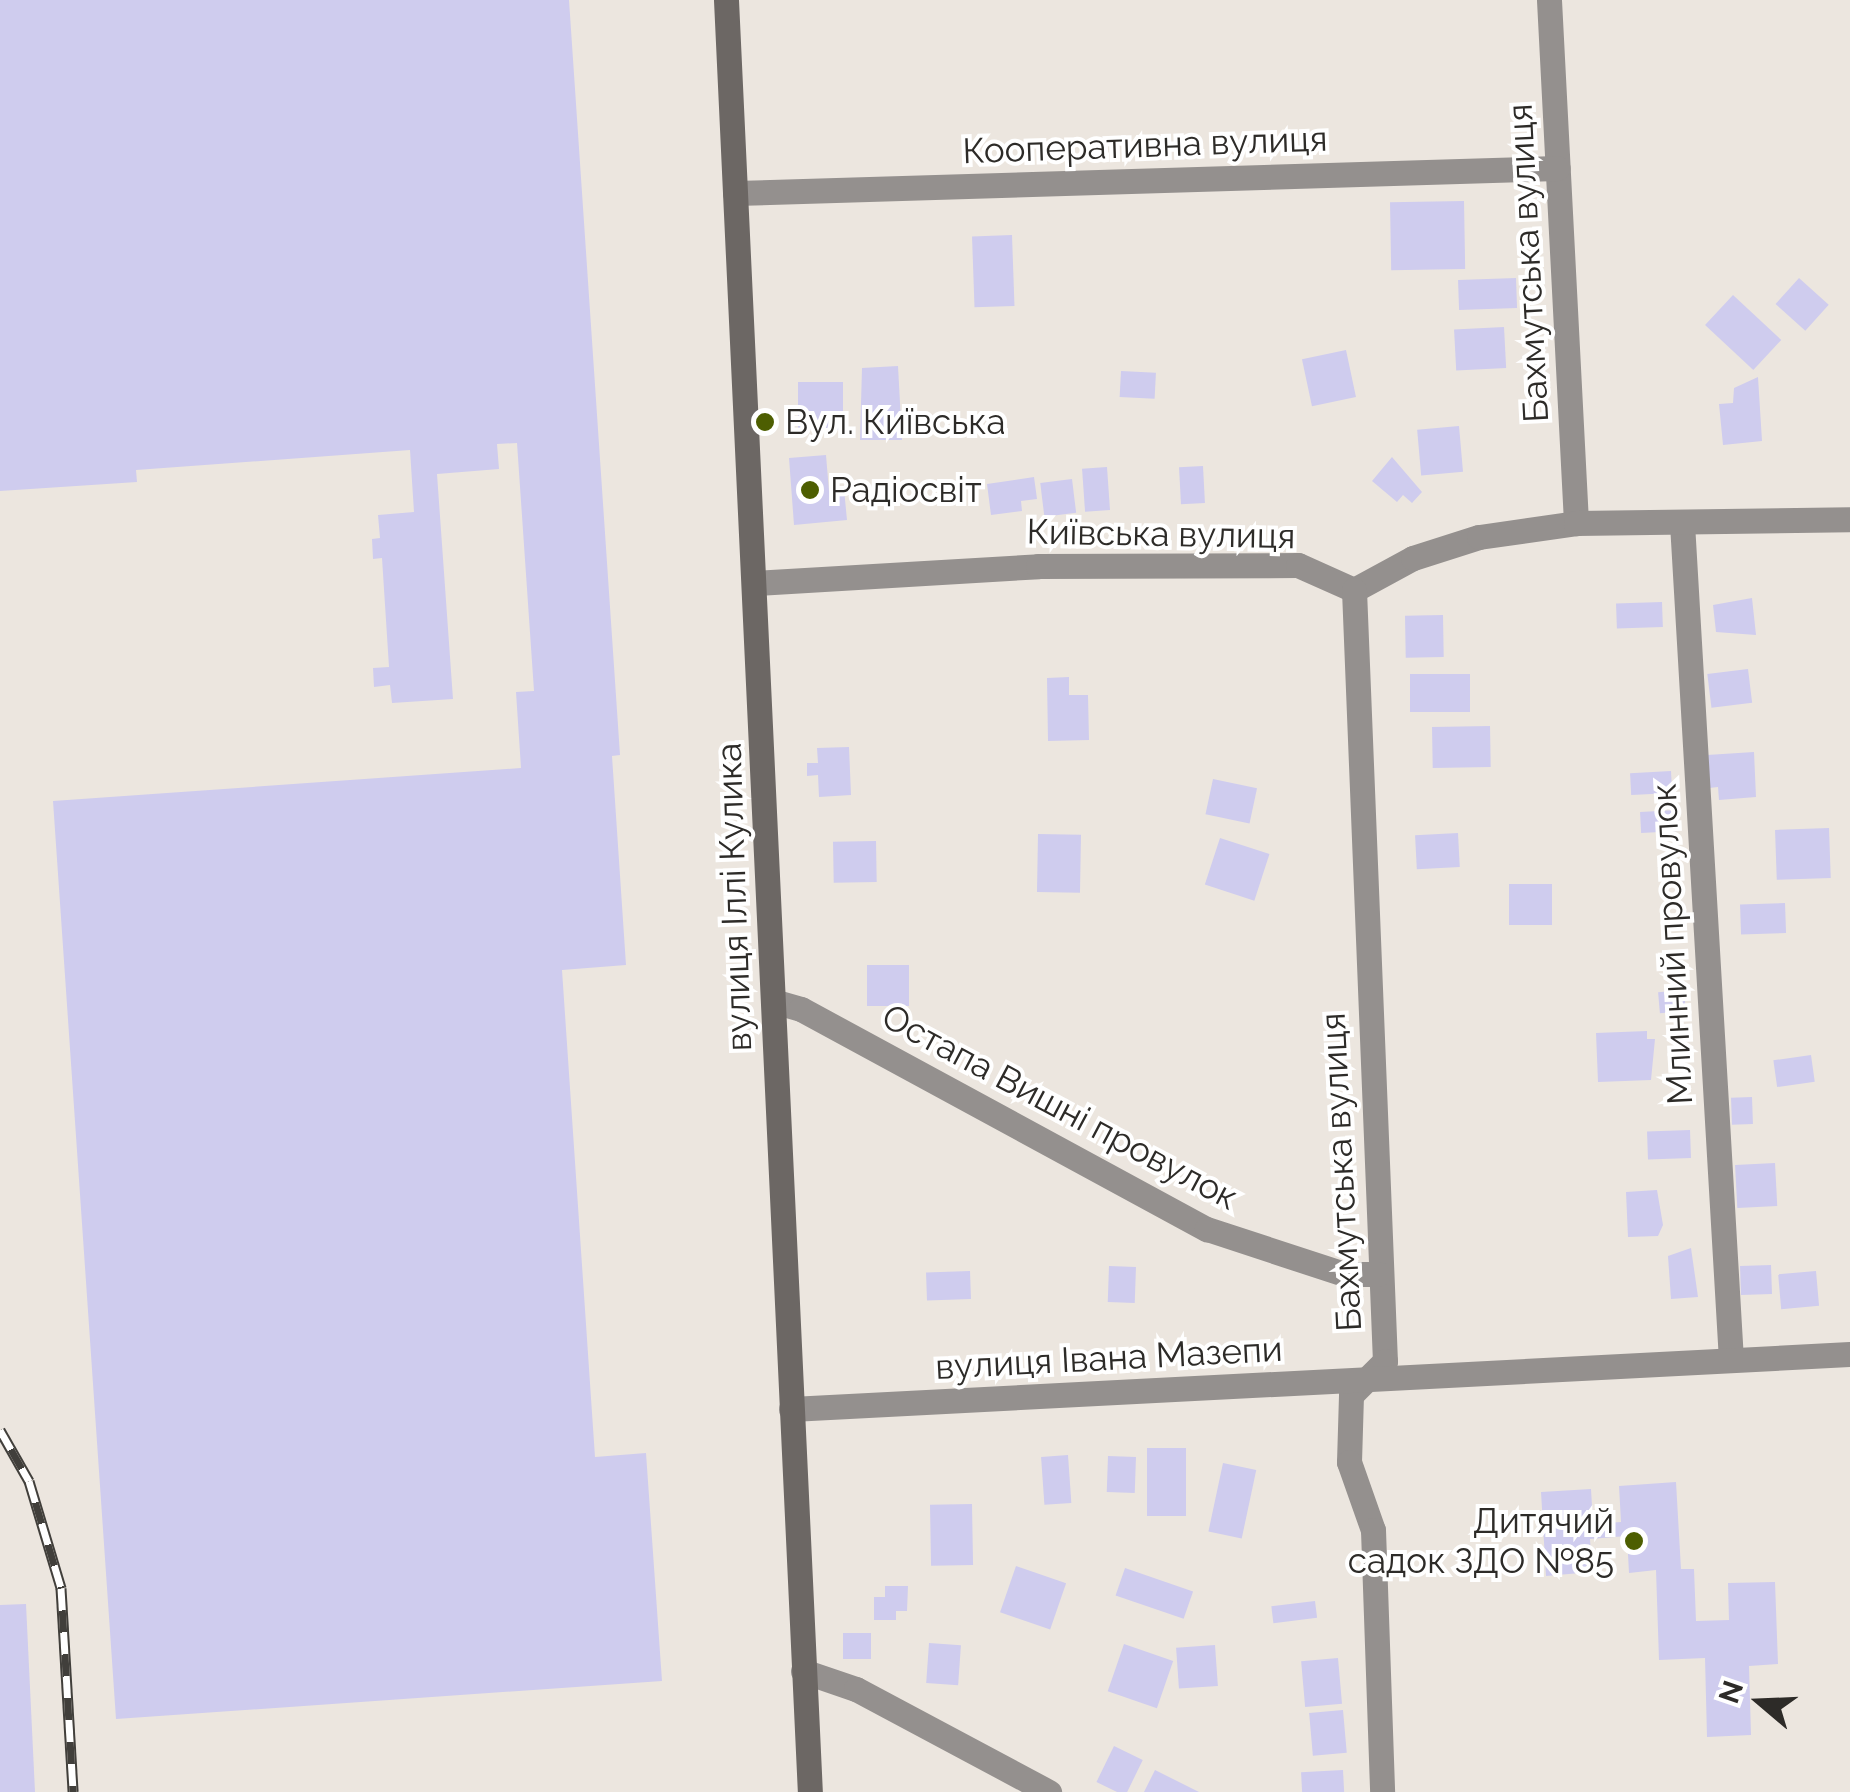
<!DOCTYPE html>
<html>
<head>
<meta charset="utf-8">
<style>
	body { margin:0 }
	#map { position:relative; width:1850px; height:1792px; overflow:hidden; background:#ece6df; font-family:Raleway,sans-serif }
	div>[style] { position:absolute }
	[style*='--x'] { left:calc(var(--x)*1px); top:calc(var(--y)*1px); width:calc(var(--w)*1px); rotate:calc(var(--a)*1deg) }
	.building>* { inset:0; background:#cfccee; transform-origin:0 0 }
	.street>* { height:25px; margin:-12.5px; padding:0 12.5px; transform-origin:12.5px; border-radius:12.5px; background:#94908e }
	.secondary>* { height:25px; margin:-12.5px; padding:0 12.5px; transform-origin:12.5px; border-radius:12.5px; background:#6c6764 }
	.rail>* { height:11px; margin-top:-5.5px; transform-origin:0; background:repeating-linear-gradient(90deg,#fff 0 22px,#413f3b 0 44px); box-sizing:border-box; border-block:2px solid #413f3b }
	.dots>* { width:28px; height:28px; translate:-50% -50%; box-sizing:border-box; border:5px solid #fff; border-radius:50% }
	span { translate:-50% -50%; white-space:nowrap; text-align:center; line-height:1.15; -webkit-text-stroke:8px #fff; paint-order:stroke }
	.street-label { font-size:35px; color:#2d2b28 }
	.poi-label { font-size:35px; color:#2d2b28 }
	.left { translate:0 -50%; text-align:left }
	.right { translate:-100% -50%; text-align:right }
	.north { position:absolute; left:1710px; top:1652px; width:100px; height:100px; -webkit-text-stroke:8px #fff; paint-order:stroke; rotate:289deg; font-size:28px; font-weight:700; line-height:40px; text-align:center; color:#2d2b28 }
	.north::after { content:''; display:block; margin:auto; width:35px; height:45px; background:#2d2b28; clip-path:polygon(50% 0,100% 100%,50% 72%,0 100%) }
</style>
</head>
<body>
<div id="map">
	<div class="building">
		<div style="clip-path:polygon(0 0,569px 0,620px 755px,612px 756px,626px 965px,562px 970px,595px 1457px,646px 1453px,662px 1681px,116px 1719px,53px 801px,521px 768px,516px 692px,534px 691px,517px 443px,497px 444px,499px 469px,437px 474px,453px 699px,392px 703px,390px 685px,374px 687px,373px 668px,389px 667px,382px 558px,373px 559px,372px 539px,380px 538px,378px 515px,414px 512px,410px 450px,136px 470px,137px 482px,0 491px)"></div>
		<div style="left:1464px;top:201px;width:68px;height:74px;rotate:89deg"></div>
		<div style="left:1012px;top:235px;width:71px;height:40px;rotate:88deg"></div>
		<div style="left:1516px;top:278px;width:30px;height:58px;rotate:88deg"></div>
		<div style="left:1799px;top:278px;width:40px;height:35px;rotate:42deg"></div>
		<div style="left:1733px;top:295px;width:66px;height:41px;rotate:43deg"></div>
		<div style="left:1504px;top:327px;width:41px;height:50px;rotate:87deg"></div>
		<div style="left:1346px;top:350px;width:48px;height:45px;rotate:78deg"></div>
		<div style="clip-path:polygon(898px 366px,902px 440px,860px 440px,862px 368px)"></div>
		<div style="left:1121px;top:371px;width:35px;height:26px;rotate:3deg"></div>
		<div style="clip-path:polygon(1758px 377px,1762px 441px,1723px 445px,1719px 404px,1733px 403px,1734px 388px)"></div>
		<div style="left:843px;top:382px;width:48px;height:45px;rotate:90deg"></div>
		<div style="left:1459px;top:426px;width:46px;height:42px;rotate:85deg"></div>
		<div style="clip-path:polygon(826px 455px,829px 491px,844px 489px,847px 520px,794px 525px,789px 458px)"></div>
		<div style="clip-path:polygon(1392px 457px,1422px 492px,1412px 503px,1403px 495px,1397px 502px,1372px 481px)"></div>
		<div style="left:1203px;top:466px;width:37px;height:24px;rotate:87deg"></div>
		<div style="left:1107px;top:467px;width:43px;height:25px;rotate:86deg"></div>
		<div style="clip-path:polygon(1034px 477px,1037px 499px,1021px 501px,1022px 511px,991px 515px,987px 484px)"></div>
		<div style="left:1072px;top:479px;width:34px;height:32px;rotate:83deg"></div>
		<div style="clip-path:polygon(1752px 598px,1756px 635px,1716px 632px,1713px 605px)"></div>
		<div style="left:1662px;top:602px;width:25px;height:46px;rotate:88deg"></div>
		<div style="left:1443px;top:615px;width:42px;height:38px;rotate:89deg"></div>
		<div style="left:1748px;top:669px;width:34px;height:41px;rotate:83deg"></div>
		<div style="left:1470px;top:674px;width:38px;height:60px;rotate:90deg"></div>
		<div style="clip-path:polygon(1069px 677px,1069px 695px,1088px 695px,1089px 740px,1048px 741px,1047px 678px)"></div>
		<div style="left:1490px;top:726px;width:41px;height:58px;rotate:89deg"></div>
		<div style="clip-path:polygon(849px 747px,851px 795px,819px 797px,818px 775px,807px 776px,807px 763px,818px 763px,817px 748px)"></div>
		<div style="clip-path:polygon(1754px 752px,1756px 797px,1719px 800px,1718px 787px,1709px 788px,1707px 755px)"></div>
		<div style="left:1671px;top:771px;width:22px;height:41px;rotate:87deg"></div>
		<div style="left:1213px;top:779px;width:45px;height:36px;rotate:12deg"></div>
		<div style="left:1678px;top:810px;width:21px;height:38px;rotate:87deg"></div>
		<div style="left:1829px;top:828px;width:50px;height:54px;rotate:88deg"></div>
		<div style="left:1458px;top:833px;width:34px;height:43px;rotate:87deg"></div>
		<div style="left:1038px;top:834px;width:43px;height:58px;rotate:1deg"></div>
		<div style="left:1220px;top:838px;width:52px;height:49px;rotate:18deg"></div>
		<div style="left:876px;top:841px;width:41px;height:43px;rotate:89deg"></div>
		<div style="left:1552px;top:884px;width:41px;height:43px;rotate:90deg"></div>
		<div style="left:1785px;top:903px;width:30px;height:45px;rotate:88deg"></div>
		<div style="left:867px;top:965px;width:42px;height:41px"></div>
		<div style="left:1684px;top:990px;width:21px;height:26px;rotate:85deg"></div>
		<div style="clip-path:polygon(1647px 1031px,1647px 1039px,1655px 1039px,1651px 1080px,1598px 1082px,1596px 1033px)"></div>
		<div style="left:1811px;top:1055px;width:27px;height:38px;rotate:82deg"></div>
		<div style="left:1752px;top:1097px;width:27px;height:21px;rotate:88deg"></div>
		<div style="left:1690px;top:1130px;width:28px;height:43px;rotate:88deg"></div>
		<div style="left:1775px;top:1163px;width:43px;height:40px;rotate:87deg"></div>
		<div style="clip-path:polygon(1657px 1190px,1663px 1225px,1658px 1236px,1628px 1237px,1626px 1192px)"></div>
		<div style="clip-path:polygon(1691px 1248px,1698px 1297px,1671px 1299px,1668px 1256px)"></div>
		<div style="left:1771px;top:1265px;width:29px;height:31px;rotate:88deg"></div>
		<div style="left:1109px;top:1266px;width:27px;height:36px;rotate:2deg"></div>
		<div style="left:970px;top:1271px;width:28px;height:44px;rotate:88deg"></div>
		<div style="left:1816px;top:1271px;width:35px;height:38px;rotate:85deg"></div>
		<div style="left:1147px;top:1448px;width:39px;height:68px"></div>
		<div style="left:1068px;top:1455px;width:48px;height:27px;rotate:86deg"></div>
		<div style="left:1108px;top:1456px;width:28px;height:36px;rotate:2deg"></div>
		<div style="left:1223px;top:1463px;width:34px;height:70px;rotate:12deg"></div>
		<div style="clip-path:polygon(1676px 1482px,1681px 1569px,1694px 1569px,1696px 1621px,1729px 1620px,1728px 1583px,1775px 1582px,1778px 1664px,1749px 1666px,1751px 1735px,1707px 1737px,1705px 1658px,1659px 1660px,1656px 1570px,1629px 1573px,1627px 1536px,1590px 1539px,1592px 1572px,1546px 1576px,1541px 1492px,1591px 1489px,1593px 1524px,1621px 1522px,1619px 1486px)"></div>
		<div style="left:972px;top:1504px;width:61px;height:42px;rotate:89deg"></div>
		<div style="left:1016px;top:1566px;width:53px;height:49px;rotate:19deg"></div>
		<div style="left:1125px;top:1568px;width:72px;height:29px;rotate:19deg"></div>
		<div style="clip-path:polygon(885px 1586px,908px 1586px,907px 1611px,896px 1611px,896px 1620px,874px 1620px,874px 1597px,885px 1597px)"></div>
		<div style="left:1315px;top:1601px;width:17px;height:44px;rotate:83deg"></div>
		<div style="clip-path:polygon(26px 1604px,35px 1792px,0 1792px,0 1605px)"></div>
		<div style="left:871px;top:1633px;width:26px;height:28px;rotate:90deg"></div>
		<div style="left:929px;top:1643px;width:32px;height:40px;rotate:4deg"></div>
		<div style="left:1124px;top:1644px;width:52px;height:50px;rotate:19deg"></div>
		<div style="left:1215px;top:1645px;width:41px;height:39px;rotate:86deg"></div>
		<div style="left:1338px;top:1658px;width:46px;height:37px;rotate:85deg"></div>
		<div style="left:1343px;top:1710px;width:43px;height:34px;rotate:85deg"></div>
		<div style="left:1114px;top:1746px;width:32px;height:40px;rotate:26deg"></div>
		<div style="clip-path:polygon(1155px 1770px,1199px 1792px,1144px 1792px)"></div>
		<div style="left:1343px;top:1770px;width:22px;height:42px;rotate:87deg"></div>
	</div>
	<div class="street">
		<div style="--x:1549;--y:0;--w:524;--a:87.04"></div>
		<div style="--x:735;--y:193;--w:823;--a:-1.74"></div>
		<div style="--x:1682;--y:523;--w:838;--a:86.65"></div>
		<div style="--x:755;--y:583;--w:284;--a:-3.4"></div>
		<div style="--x:1038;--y:566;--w:260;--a:-0.2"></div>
		<div style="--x:1298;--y:565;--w:61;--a:24.1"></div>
		<div style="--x:1354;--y:590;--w:67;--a:-28.5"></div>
		<div style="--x:1413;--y:558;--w:69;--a:-17.7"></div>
		<div style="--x:1479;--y:537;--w:98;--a:-8.2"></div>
		<div style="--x:1576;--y:523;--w:274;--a:-0.8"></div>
		<div style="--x:1354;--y:590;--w:772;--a:87.7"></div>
		<div style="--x:1385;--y:1361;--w:48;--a:135"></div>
		<div style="--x:1351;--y:1395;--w:67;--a:91.7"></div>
		<div style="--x:1349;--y:1462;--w:72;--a:70.6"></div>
		<div style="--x:1373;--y:1530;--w:262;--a:88"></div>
		<div style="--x:773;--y:1001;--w:29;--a:16"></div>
		<div style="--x:801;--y:1009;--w:462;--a:28.5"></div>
		<div style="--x:1207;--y:1229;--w:144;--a:18.2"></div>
		<div style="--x:1344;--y:1274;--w:34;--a:0"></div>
		<div style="--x:791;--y:1409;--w:1060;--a:-2.97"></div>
		<div style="--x:803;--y:1671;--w:56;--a:18.8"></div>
		<div style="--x:856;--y:1689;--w:219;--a:28.1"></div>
	</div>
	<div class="secondary">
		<div style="--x:726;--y:0;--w:1794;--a:87.32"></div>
	</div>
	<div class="rail">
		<div style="--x:0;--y:1430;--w:59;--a:60.4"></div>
		<div style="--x:29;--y:1481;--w:112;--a:73.3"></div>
		<div style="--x:61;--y:1588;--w:204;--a:86.6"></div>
	</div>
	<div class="dots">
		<div style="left:765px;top:422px;background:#4d5e01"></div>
		<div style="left:810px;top:490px;background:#4d5e01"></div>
		<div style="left:1634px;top:1541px;background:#4d5e01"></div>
	</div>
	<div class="street-label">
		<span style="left:1145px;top:145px;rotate:-2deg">Кооперативна вулиця</span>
		<span style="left:1528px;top:263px;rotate:-93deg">Бахмутська вулиця</span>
		<span style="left:1161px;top:534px;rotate:1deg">Київська вулиця</span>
		<span style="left:734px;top:897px;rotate:-92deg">вулиця Іллі Кулика</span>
		<span style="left:1672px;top:944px;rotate:-93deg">Млинний провулок</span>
		<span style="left:1060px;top:1107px;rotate:28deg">Остапа Вишні провулок</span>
		<span style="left:1341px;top:1172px;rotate:-93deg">Бахмутська вулиця</span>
		<span style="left:1109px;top:1358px;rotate:-3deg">вулиця Івана Мазепи</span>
	</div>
	<div class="poi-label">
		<span class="left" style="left:785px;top:422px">Вул. Київська</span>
		<span class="left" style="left:830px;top:490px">Радіосвіт</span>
		<span class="right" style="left:1614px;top:1541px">Дитячий<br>садок ЗДО №85</span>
	</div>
	<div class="north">N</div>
</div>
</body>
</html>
